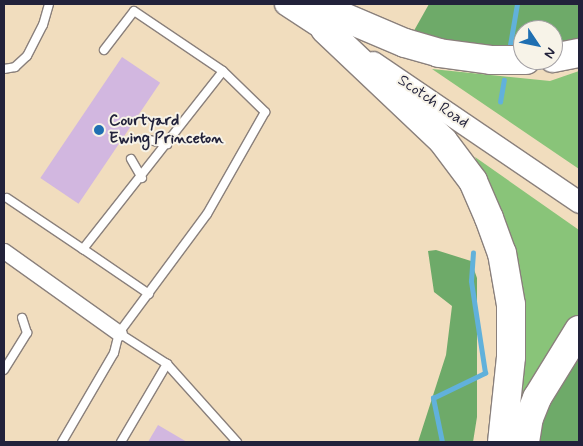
<!DOCTYPE html>
<html>
<head>
<meta charset="utf-8">
<style>
	body { margin:0 }
	#map { position:relative; width:583px; height:446px; overflow:hidden; background:#f1ddbe; font-family:Mynerve,sans-serif }
	div>[style] { position:absolute }
	[style*='--x'] { left:calc(var(--x)*1px); top:calc(var(--y)*1px); width:calc(var(--w)*1px); rotate:calc(var(--a)*1deg) }
	.green>* { inset:0; background:#89c479 }
	.forest>* { inset:0; background:#6eaa69 }
	.stream>* { height:4.5px; margin:-2.25px; padding:0 2.25px; transform-origin:2.25px; border-radius:2.25px; background:#61b1db }
	.building>* { inset:0; background:#d2b7e0; transform-origin:0 0 }
	.roads { filter:drop-shadow(1px 0 #8a807c) drop-shadow(-1px 0 #8a807c) drop-shadow(0 1px #8a807c) drop-shadow(0 -1px #8a807c) }
	.lane>* { height:8px; margin:-4px; padding:0 4px; transform-origin:4px; border-radius:4px; background:#fff }
	.street>* { height:15px; margin:-7.5px; padding:0 7.5px; transform-origin:7.5px; border-radius:7.5px; background:#fff }
	.secondary>* { height:21px; margin:-10.5px; padding:0 10.5px; transform-origin:10.5px; border-radius:10.5px; background:#fff }
	.highway>* { height:28px; margin:-14px; padding:0 14px; transform-origin:14px; border-radius:14px; background:#fff }
	.dots>* { width:14px; height:14px; translate:-50% -50%; box-sizing:border-box; border:2px solid #f7f3e8; border-radius:50% }
	span { translate:-50% -50%; white-space:nowrap; text-align:center; line-height:1.15; -webkit-text-stroke:4px #f7f3e8; paint-order:stroke }
	.street-label { font-size:16px; color:#22223b }
	.poi-label { font-size:16px; color:#22223b; font-weight:700 }
	.left { translate:0 -50%; text-align:left }
	.frame { position:absolute; inset:0; border:5px solid #22223b; pointer-events:none }
	.north { position:absolute; left:513px; top:20px; width:50px; height:50px; box-sizing:border-box; background:#f7f3e8; border:1px solid #a29fa3; border-radius:50%; rotate:124deg; font-size:14px; font-weight:700; line-height:20px; text-align:center; color:#22223b }
	.north::after { content:''; display:block; margin:auto; width:18px; height:22px; background:#1f6fb2; clip-path:polygon(50% 0,100% 100%,50% 72%,0 100%) }
</style>
</head>
<body>
<div id="map">
	<div class="green">
		<div style="clip-path:polygon(432px 69px,550px 81px,579px 71px,579px 169px)"></div>
		<div style="clip-path:polygon(475px 157px,579px 230px,579px 318px,549px 350px,515px 423px,523px 361px,519px 262px)"></div>
	</div>
	<div class="forest">
		<div style="clip-path:polygon(429px 4px,579px 4px,579px 38px,553px 46px,553px 30px,523px 30px,523px 52px,411px 36px)"></div>
		<div style="clip-path:polygon(436px 250px,471px 261px,477px 278px,477px 417px,473px 442px,418px 442px,446px 355px,452px 306px,434px 292px,428px 251px)"></div>
		<div style="clip-path:polygon(579px 352px,579px 442px,540px 442px,543px 415px)"></div>
	</div>
	<div class="stream">
		<div style="--x:510;--y:45;--w:42;--a:-80.3"></div>
		<div style="--x:500;--y:102;--w:22;--a:-80"></div>
		<div style="--x:442;--y:442;--w:45;--a:-101.6"></div>
		<div style="--x:433;--y:398;--w:58;--a:-25.7"></div>
		<div style="--x:485;--y:373;--w:93;--a:-98.7"></div>
		<div style="--x:471;--y:281;--w:28;--a:-86"></div>
	</div>
	<div class="building">
		<div style="left:122px;top:57px;width:46px;height:146px;rotate:34deg"></div>
		<div style="clip-path:polygon(158px 425px,187px 442px,148px 442px)"></div>
	</div>
	<div class="roads">
		<div class="lane">
			<div style="--x:104;--y:50;--w:49;--a:-52.4"></div>
			<div style="--x:134;--y:11;--w:107;--a:34"></div>
			<div style="--x:223;--y:71;--w:59;--a:44.3"></div>
			<div style="--x:265;--y:112;--w:117;--a:119.6"></div>
			<div style="--x:207;--y:214;--w:148;--a:126.5"></div>
			<div style="--x:4;--y:69;--w:11;--a:-10"></div>
			<div style="--x:15;--y:67;--w:16;--a:-43"></div>
			<div style="--x:27;--y:56;--w:35;--a:-63"></div>
			<div style="--x:43;--y:25;--w:22;--a:-74"></div>
			<div style="--x:145;--y:139;--w:23;--a:13"></div>
			<div style="--x:131;--y:159;--w:22;--a:60"></div>
			<div style="--x:7;--y:198;--w:92;--a:33.9"></div>
			<div style="--x:149;--y:294;--w:80;--a:-145.7"></div>
			<div style="--x:83;--y:249;--w:226;--a:-51.8"></div>
			<div style="--x:4;--y:370;--w:44;--a:-58.1"></div>
			<div style="--x:27;--y:333;--w:16;--a:-108"></div>
			<div style="--x:62;--y:442;--w:103;--a:-59.7"></div>
			<div style="--x:114;--y:353;--w:21;--a:-76"></div>
			<div style="--x:119;--y:333;--w:57;--a:32.9"></div>
			<div style="--x:167;--y:364;--w:105;--a:48.1"></div>
			<div style="--x:121;--y:442;--w:91;--a:-59.5"></div>
		</div>
		<div class="street">
			<div style="--x:4;--y:251;--w:141;--a:35.5"></div>
		</div>
		<div class="secondary">
			<div style="--x:285;--y:4;--w:62;--a:33.2"></div>
			<div style="--x:373;--y:62;--w:249;--a:34.2"></div>
		</div>
		<div class="highway">
			<div style="--x:313;--y:4;--w:100;--a:23"></div>
			<div style="--x:405;--y:43;--w:35;--a:16"></div>
			<div style="--x:439;--y:53;--w:52;--a:7.7"></div>
			<div style="--x:491;--y:60;--w:35;--a:0"></div>
			<div style="--x:325;--y:29;--w:163;--a:43.5"></div>
			<div style="--x:443;--y:141;--w:50;--a:53.1"></div>
			<div style="--x:473;--y:181;--w:40;--a:66.6"></div>
			<div style="--x:489;--y:218;--w:37;--a:70"></div>
			<div style="--x:502;--y:253;--w:53;--a:80.2"></div>
			<div style="--x:511;--y:305;--w:52;--a:90"></div>
			<div style="--x:511;--y:357;--w:85;--a:96"></div>
			<div style="--x:553;--y:58;--w:26;--a:-11"></div>
			<div style="--x:525;--y:442;--w:24;--a:-81"></div>
			<div style="--x:529;--y:418;--w:22;--a:-68"></div>
			<div style="--x:537;--y:398;--w:80;--a:-58.3"></div>
		</div>
	</div>
	<div class="dots">
		<div style="left:99px;top:130px;background:#1f6fb2"></div>
	</div>
	<div class="street-label">
		<span style="left:433px;top:102px;rotate:34deg">Scotch Road</span>
	</div>
	<div class="poi-label">
		<span class="left" style="left:109px;top:130px">Courtyard<br>Ewing Princeton</span>
	</div>
	<div class="frame"></div>
	<div class="north">N</div>
</div>
</body>
</html>
